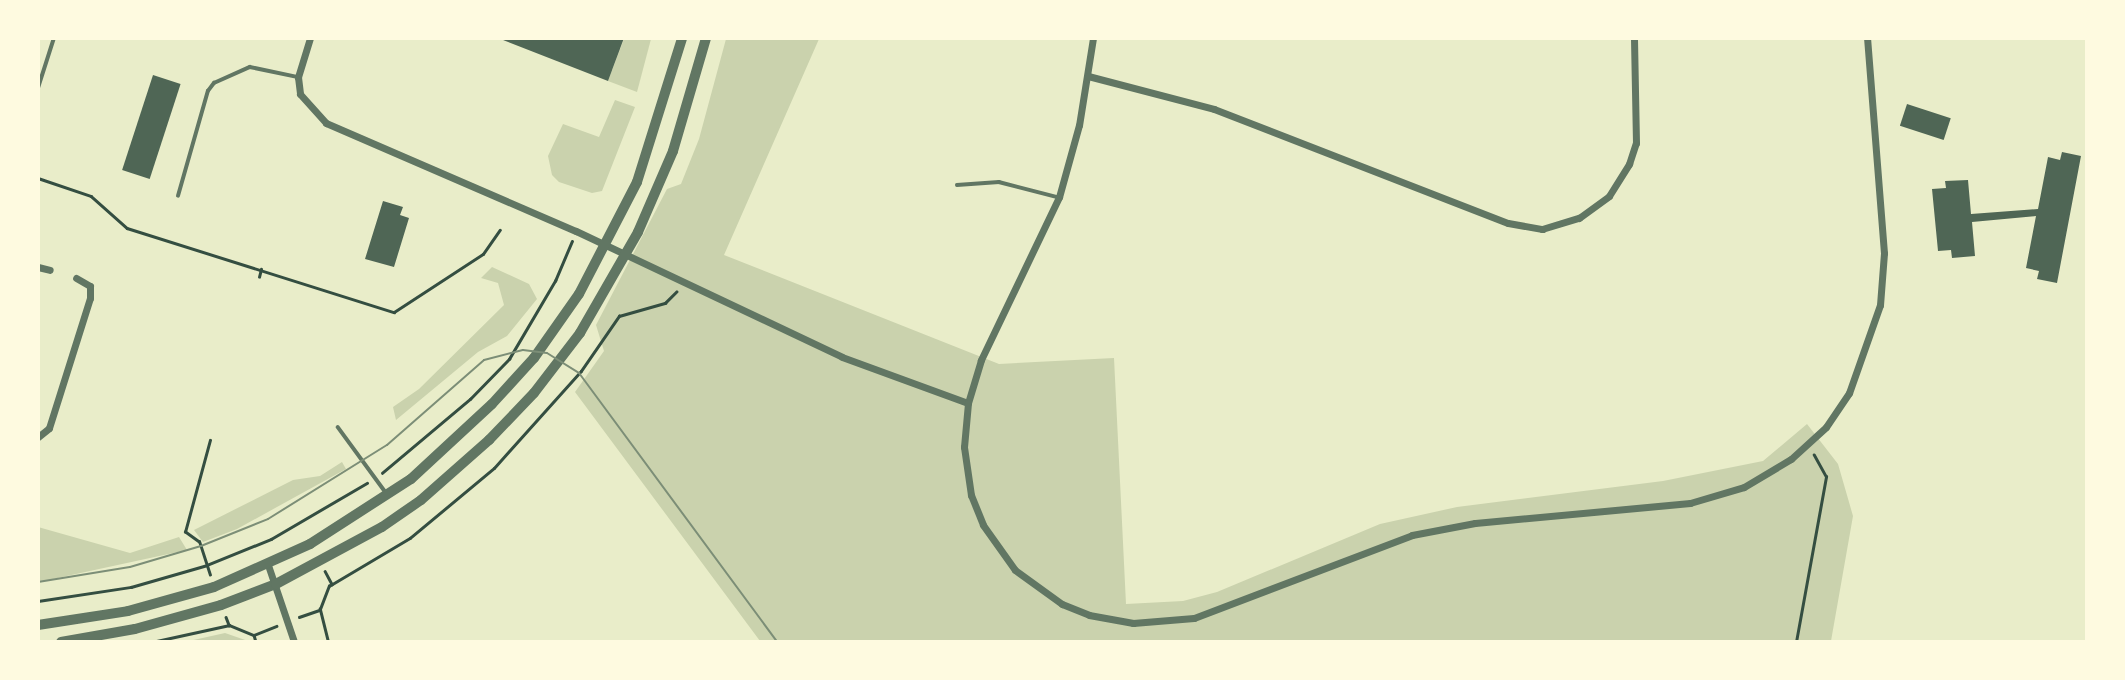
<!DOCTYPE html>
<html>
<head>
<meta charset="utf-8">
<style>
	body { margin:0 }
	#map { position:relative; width:2125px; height:680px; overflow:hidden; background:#e9edc9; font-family:"Playfair Display",serif }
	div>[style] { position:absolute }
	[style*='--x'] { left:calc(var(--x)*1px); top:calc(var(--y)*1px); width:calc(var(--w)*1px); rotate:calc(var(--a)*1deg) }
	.green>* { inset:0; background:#cad2ad }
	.building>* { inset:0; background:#4f6655; transform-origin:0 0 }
	.path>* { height:2.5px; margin:-1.25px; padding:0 1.25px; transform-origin:1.25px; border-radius:1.25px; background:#344e41 }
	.service>* { height:3.5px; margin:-1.75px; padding:0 1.75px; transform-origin:1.75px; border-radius:1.75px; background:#617663 }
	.minor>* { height:7px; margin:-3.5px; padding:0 3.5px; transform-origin:3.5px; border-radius:3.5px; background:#617663 }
	.tertiary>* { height:10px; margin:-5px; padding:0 5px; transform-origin:5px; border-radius:5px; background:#617663 }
	.tram>* { height:2px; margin:-1px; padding:0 1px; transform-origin:1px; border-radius:1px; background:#7c8e77 }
	span { translate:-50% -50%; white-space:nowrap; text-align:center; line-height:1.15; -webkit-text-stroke:5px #fefae0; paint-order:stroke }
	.frame { position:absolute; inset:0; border:40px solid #fefae0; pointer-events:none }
</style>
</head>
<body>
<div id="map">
	<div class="green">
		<div style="clip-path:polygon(624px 39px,651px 39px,637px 92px,608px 81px)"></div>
		<div style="clip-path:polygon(726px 39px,819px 39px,724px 255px,999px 364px,1114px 358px,1126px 604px,1183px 601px,1217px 592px,1380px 524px,1457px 507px,1663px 481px,1763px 461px,1807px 424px,1838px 464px,1853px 516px,1831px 641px,760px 641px,575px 392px,604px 351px,596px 325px,667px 189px,681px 184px,699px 139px)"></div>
		<div style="clip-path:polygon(615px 100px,635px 107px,602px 191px,592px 193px,559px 182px,552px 175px,548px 156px,563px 124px,599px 137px)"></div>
		<div style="clip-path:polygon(492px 267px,529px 284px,537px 299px,507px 336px,478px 352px,396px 420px,393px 407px,419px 389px,504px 305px,498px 283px,481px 278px)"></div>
		<div style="clip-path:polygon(342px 462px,346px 469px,237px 529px,203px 542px,194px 530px,293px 480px,320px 476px)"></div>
		<div style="clip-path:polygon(38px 527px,130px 553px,179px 537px,187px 550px,39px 582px)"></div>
		<div style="clip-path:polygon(225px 633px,248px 641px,189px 641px)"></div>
	</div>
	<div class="building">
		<div style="clip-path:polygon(498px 38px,624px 38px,608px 81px)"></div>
		<div style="left:153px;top:75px;width:29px;height:100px;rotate:18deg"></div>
		<div style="left:1907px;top:104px;width:46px;height:23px;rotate:18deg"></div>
		<div style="clip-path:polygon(2062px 152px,2081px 156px,2057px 283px,2037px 279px,2039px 271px,2026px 268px,2036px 216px,1972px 222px,1975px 256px,1952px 258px,1951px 250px,1938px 251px,1932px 189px,1946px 188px,1945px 181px,1968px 180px,1971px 214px,2038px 209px,2048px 157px,2060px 160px)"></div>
		<div style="clip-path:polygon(383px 201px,403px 207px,400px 215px,409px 218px,394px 267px,365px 259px)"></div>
	</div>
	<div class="path">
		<div style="--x:38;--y:178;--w:56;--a:18.8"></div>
		<div style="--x:91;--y:196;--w:48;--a:41.6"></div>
		<div style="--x:127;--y:228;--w:280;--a:17.5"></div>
		<div style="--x:394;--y:312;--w:106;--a:-33.1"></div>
		<div style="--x:483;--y:254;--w:29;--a:-55"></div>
		<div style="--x:259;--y:277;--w:8;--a:-76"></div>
		<div style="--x:382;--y:473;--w:115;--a:-40.1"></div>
		<div style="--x:470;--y:399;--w:56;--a:-45.7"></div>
		<div style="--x:509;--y:359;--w:91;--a:-59.5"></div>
		<div style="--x:555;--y:281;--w:43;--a:-67"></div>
		<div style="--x:325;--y:571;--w:15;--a:62"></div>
		<div style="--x:210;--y:575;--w:35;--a:-108"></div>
		<div style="--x:199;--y:542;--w:17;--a:-144"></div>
		<div style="--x:185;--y:532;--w:95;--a:-74.8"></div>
		<div style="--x:38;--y:601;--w:94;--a:-8.6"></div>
		<div style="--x:131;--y:587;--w:79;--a:-16.1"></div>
		<div style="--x:207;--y:565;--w:69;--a:-22.1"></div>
		<div style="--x:271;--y:539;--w:111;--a:-30.3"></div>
		<div style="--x:226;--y:617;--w:9;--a:69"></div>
		<div style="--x:299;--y:617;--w:21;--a:-19"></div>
		<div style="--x:254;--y:635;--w:7;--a:74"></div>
		<div style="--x:152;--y:642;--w:79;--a:-12.4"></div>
		<div style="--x:229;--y:625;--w:27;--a:22"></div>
		<div style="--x:254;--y:635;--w:24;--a:-22"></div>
		<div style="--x:328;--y:642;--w:34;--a:-104"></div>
		<div style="--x:320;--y:609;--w:25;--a:-69"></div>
		<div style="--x:329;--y:586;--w:94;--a:-30.7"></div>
		<div style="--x:410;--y:538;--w:109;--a:-39.8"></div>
		<div style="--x:494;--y:468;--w:130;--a:-48.1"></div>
		<div style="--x:581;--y:371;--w:67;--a:-55.4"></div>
		<div style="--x:619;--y:316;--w:48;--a:-15.8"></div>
		<div style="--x:665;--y:303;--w:16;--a:-45"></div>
		<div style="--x:1796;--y:642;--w:168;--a:-79.7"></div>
		<div style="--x:1826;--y:477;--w:25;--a:-119"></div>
	</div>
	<div class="service">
		<div style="--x:38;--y:88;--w:52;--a:-72.3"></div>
		<div style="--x:957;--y:185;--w:42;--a:-4.1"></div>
		<div style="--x:999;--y:182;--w:60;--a:14.5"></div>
		<div style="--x:178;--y:196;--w:109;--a:-74.1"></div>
		<div style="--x:208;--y:91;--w:10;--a:-53"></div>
		<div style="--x:214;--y:83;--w:39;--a:-24"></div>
		<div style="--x:250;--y:67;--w:49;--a:11.8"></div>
		<div style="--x:338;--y:427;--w:83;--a:53.8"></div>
	</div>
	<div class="minor">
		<div style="--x:310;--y:38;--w:41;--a:107.1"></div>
		<div style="--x:298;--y:77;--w:17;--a:83"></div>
		<div style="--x:300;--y:94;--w:39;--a:48"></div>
		<div style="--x:326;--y:123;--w:272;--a:23.4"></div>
		<div style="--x:576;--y:231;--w:294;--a:25.3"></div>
		<div style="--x:842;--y:357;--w:134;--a:20.1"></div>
		<div style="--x:1093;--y:38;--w:88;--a:99.1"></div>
		<div style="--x:1079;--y:125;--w:75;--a:105.5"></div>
		<div style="--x:1059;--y:197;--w:181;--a:115.6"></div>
		<div style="--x:981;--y:360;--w:45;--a:106.8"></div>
		<div style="--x:968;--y:403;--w:44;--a:95.2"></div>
		<div style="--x:964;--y:447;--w:49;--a:81.7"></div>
		<div style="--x:971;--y:495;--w:32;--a:68"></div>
		<div style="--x:983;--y:525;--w:55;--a:54.6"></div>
		<div style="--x:1015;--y:570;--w:58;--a:35.9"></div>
		<div style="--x:1062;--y:604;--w:29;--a:22"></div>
		<div style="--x:1089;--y:615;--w:45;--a:10.3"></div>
		<div style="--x:1133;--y:623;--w:61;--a:-4.7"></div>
		<div style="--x:1194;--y:618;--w:233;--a:-20.8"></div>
		<div style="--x:1412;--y:535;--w:64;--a:-10.8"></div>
		<div style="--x:1475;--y:523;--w:216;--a:-5.3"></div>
		<div style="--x:1690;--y:503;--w:56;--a:-16.5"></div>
		<div style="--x:1744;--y:487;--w:55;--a:-30.8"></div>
		<div style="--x:1791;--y:459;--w:47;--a:-42.4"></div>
		<div style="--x:1826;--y:427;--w:41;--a:-55.9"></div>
		<div style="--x:1849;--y:393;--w:93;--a:-70.6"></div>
		<div style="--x:1880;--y:305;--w:52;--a:-85.6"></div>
		<div style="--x:1884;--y:253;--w:216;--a:-94.5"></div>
		<div style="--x:1088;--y:76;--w:130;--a:14.7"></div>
		<div style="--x:1214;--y:109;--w:315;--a:21.2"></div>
		<div style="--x:1508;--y:223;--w:35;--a:10"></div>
		<div style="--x:1542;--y:229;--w:39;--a:-17"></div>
		<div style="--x:1579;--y:218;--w:37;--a:-36"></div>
		<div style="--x:1609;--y:196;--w:38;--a:-58"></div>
		<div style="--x:1629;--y:164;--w:22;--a:-72"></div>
		<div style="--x:1636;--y:143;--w:105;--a:-91.1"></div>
		<div style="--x:38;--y:267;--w:12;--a:14"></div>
		<div style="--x:38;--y:437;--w:14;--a:-39"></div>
		<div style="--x:49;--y:428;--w:136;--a:-72.5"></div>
		<div style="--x:90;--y:298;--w:12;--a:-90"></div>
		<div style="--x:90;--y:286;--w:16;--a:-150"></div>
		<div style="--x:268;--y:565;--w:81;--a:71.3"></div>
	</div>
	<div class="tertiary">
		<div style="--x:38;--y:625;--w:91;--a:-8.8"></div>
		<div style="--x:128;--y:611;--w:89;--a:-15.6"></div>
		<div style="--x:214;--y:587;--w:105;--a:-24.1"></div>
		<div style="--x:310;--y:544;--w:120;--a:-32.8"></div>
		<div style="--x:411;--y:479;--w:110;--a:-42.8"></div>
		<div style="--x:492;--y:404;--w:62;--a:-47.6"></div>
		<div style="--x:534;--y:358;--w:78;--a:-54.9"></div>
		<div style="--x:579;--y:294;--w:126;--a:-62.6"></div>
		<div style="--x:637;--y:182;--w:151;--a:-72.6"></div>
		<div style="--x:61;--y:642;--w:75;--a:-10"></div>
		<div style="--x:135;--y:629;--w:89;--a:-15.6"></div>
		<div style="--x:221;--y:605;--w:59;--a:-20.9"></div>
		<div style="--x:276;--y:584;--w:120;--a:-28.3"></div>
		<div style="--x:382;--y:527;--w:47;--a:-34.7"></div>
		<div style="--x:421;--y:500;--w:91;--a:-41.4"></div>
		<div style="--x:489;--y:440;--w:65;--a:-46.2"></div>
		<div style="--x:534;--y:393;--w:76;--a:-52.5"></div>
		<div style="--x:580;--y:333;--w:116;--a:-60.1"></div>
		<div style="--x:638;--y:232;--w:88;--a:-66.6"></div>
		<div style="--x:673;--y:151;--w:118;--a:-73.7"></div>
	</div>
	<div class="tram">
		<div style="--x:38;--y:582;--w:93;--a:-9.3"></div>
		<div style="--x:130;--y:567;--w:74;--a:-16.5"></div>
		<div style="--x:201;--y:546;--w:72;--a:-21.9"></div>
		<div style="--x:268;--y:519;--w:140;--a:-31.9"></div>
		<div style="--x:387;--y:445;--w:129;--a:-41.2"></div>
		<div style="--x:484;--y:360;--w:40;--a:-14.4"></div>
		<div style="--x:523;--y:350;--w:24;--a:7"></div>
		<div style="--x:547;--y:353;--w:38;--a:32"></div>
		<div style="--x:579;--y:373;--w:334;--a:53.6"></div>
	</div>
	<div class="frame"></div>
</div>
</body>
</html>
